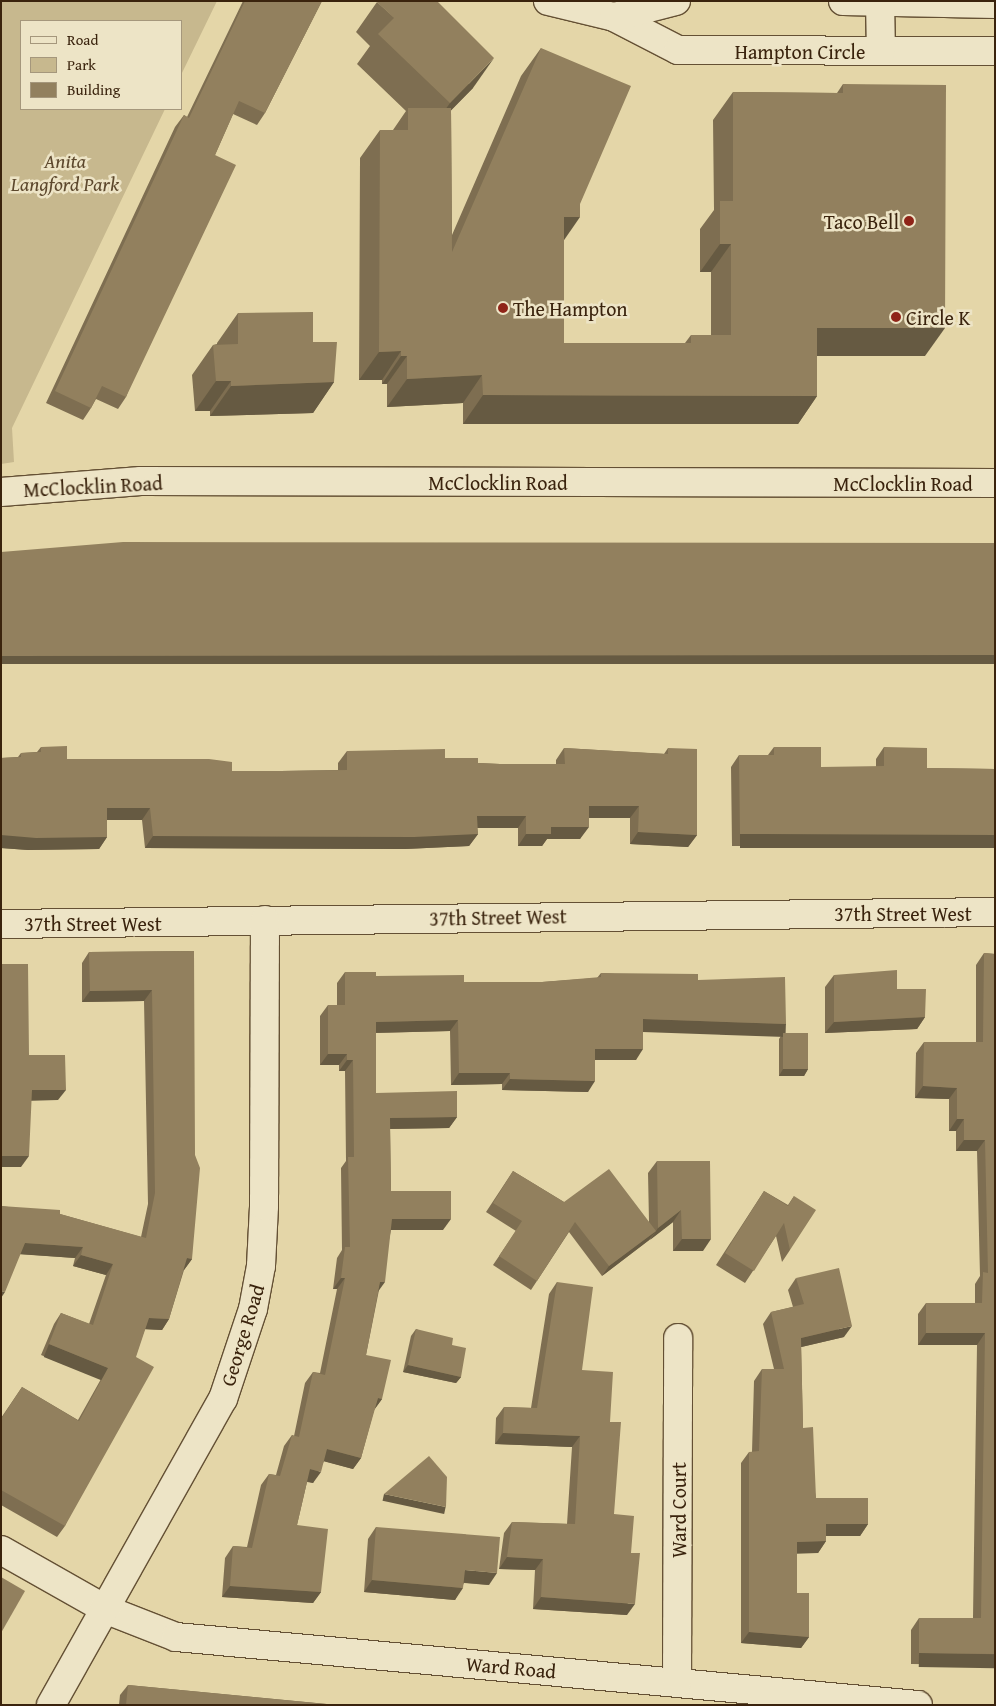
<!DOCTYPE html>
<html>
<head>
<meta charset="utf-8">
<style>
	body { margin:0 }
	#map { position:relative; width:996px; height:1706px; overflow:hidden; background:#e4d6a8; font-family:"Gentium Book Plus",serif }
	div>[style] { position:absolute }
	[style*='--x'] { left:calc(var(--x)*1px); top:calc(var(--y)*1px); width:calc(var(--w)*1px); rotate:calc(var(--a)*1deg) }
	.green>* { inset:0; background:#c7b88e }
	.roads { filter:drop-shadow(1px 0 #645034) drop-shadow(-1px 0 #645034) drop-shadow(0 1px #645034) drop-shadow(0 -1px #645034) }
	.minor>* { height:28px; margin:-14px; padding:0 14px; transform-origin:14px; border-radius:14px; background:#ede4c6 }
	.wall>* { inset:0; background:#7e6e51 }
	.shaded-wall>* { inset:0; background:#665a42; transform-origin:0 0 }
	.building>* { inset:0; background:#92805e; transform-origin:0 0 }
	.dots>* { width:14px; height:14px; translate:-50% -50%; box-sizing:border-box; border:2px solid #ede4c6; border-radius:50% }
	span { translate:-50% -50%; white-space:nowrap; text-align:center; line-height:1.15; -webkit-text-stroke:5px #ede4c6; paint-order:stroke }
	.street-label { font-size:20px; color:#3a230d }
	.park-label { font-size:20px; color:#5d482d; font-style:italic }
	.poi-label { font-size:20px; color:#3a230d }
	.right { translate:-100% -50%; text-align:right }
	.left { translate:0 -50%; text-align:left }
	.frame { position:absolute; inset:0; border:2px solid #3a230d; pointer-events:none }
	.legend { position:absolute; left:20px; top:20px; width:162px; height:90px; box-sizing:border-box; background:#ede4c6; border:1px solid #a5977c; margin:0; padding:6px 9px; list-style:none; font-size:15px; color:#3a230d }
	.legend li { display:flex; align-items:center; gap:10px; height:25px }
	.legend b { width:25px; border:1px solid #a5977c }
</style>
</head>
<body>
<div id="map">
	<div class="green">
		<div style="clip-path:polygon(1px 1px,217px 1px,181px 75px,181px 21px,21px 21px,21px 109px,165px 109px,12px 428px,14px 462px,1px 464px)"></div>
	</div>
	<div class="roads">
		<div class="minor">
			<div style="--x:548;--y:1;--w:68;--a:13.6"></div>
			<div style="--x:614;--y:17;--w:72;--a:27.3"></div>
			<div style="--x:678;--y:50;--w:317;--a:0.2"></div>
			<div style="--x:843;--y:1;--w:152;--a:1.1"></div>
			<div style="--x:880;--y:1;--w:50;--a:88.9"></div>
			<div style="--x:614;--y:17;--w:64;--a:-14.5"></div>
			<div style="--x:1;--y:492;--w:140;--a:-4.5"></div>
			<div style="--x:141;--y:481;--w:854;--a:0.13"></div>
			<div style="--x:1;--y:924;--w:994;--a:-0.69"></div>
			<div style="--x:1;--y:1550;--w:122;--a:29.5"></div>
			<div style="--x:107;--y:1610;--w:74;--a:21.4"></div>
			<div style="--x:176;--y:1637;--w:745;--a:5.24"></div>
			<div style="--x:677;--y:1683;--w:345;--a:-89.8"></div>
			<div style="--x:51;--y:1705;--w:351;--a:-60.7"></div>
			<div style="--x:223;--y:1399;--w:95;--a:-71.6"></div>
			<div style="--x:253;--y:1309;--w:44;--a:-79.5"></div>
			<div style="--x:261;--y:1266;--w:60;--a:-87.1"></div>
			<div style="--x:264;--y:1206;--w:286;--a:-89.8"></div>
		</div>
	</div>
	<div class="wall">
		<div style="clip-path:polygon(243px 1px,322px 1px,265px 113px,257px 125px,233px 114px,215px 155px,126px 397px,118px 409px,96px 399px,91px 408px,83px 420px,46px 403px,175px 127px,184px 115px,187px 117px)"></div>
		<div style="clip-path:polygon(377px 2px,473px 88px,451px 110px,452px 235px,521px 76px,541px 48px,564px 241px,564px 343px,685px 343px,691px 335px,711px 335px,711px 272px,700px 272px,700px 229px,714px 210px,713px 120px,733px 92px,837px 93px,843px 84px,925px 356px,817px 356px,817px 396px,798px 424px,463px 424px,463px 403px,387px 407px,387px 384px,382px 384px,382px 380px,359px 380px,360px 158px,380px 130px,393px 130px,406px 111px,357px 64px,370px 46px,356px 32px)"></div>
		<div style="clip-path:polygon(238px 313px,313px 342px,334px 382px,313px 413px,210px 416px,210px 411px,195px 411px,192px 375px,213px 345px,217px 344px,217px 343px)"></div>
		<div style="clip-path:polygon(41px 747px,67px 759px,232px 771px,281px 771px,338px 770px,338px 763px,347px 751px,445px 758px,478px 763px,500px 764px,556px 764px,556px 760px,564px 748px,664px 754px,668px 748px,697px 835px,688px 847px,630px 844px,630px 818px,589px 818px,580px 839px,547px 839px,542px 846px,518px 846px,518px 828px,477px 828px,478px 834px,469px 846px,405px 849px,145px 848px,142px 820px,107px 820px,107px 837px,99px 849px,28px 850px,1px 848px,1px 758px,18px 757px,21px 753px,37px 752px)"></div>
		<div style="clip-path:polygon(774px 747px,821px 767px,876px 767px,876px 759px,884px 747px,927px 768px,995px 769px,995px 847px,732px 846px,731px 767px,739px 755px,768px 755px)"></div>
		<div style="clip-path:polygon(194px 951px,192px 1259px,184px 1270px,169px 1319px,162px 1330px,145px 1329px,65px 1526px,57px 1537px,1px 1505px,1px 1418px,22px 1387px,78px 1420px,101px 1379px,41px 1355px,54px 1324px,61px 1313px,89px 1324px,106px 1275px,73px 1266px,75px 1258px,20px 1254px,1px 1206px,60px 1214px,141px 1237px,148px 1204px,144px 1001px,82px 1002px,82px 963px,89px 952px)"></div>
		<div style="clip-path:polygon(984px 953px,995px 954px,995px 1665px,911px 1664px,911px 1630px,919px 1618px,973px 1618px,977px 1345px,918px 1345px,918px 1314px,926px 1303px,975px 1303px,975px 1284px,980px 1276px,977px 1151px,956px 1151px,956px 1131px,949px 1131px,949px 1099px,915px 1098px,916px 1053px,924px 1042px,976px 1042px,976px 965px)"></div>
		<div style="clip-path:polygon(345px 972px,376px 976px,464px 982px,542px 982px,597px 978px,601px 973px,698px 980px,786px 1024px,778px 1035px,643px 1031px,636px 1060px,595px 1060px,588px 1092px,502px 1090px,502px 1084px,451px 1085px,450px 1031px,376px 1033px,376px 1093px,457px 1117px,449px 1128px,390px 1129px,391px 1191px,443px 1230px,391px 1230px,366px 1355px,382px 1399px,374px 1410px,361px 1458px,353px 1469px,324px 1461px,313px 1483px,307px 1482px,297px 1525px,321px 1592px,313px 1603px,222px 1597px,225px 1558px,233px 1546px,247px 1547px,261px 1485px,269px 1474px,276px 1475px,284px 1446px,292px 1435px,294px 1436px,305px 1383px,313px 1372px,320px 1373px,337px 1289px,333px 1289px,337px 1258px,342px 1250px,341px 1168px,346px 1161px,345px 1071px,339px 1071px,339px 1065px,320px 1065px,320px 1016px,328px 1005px,337px 1005px,337px 983px)"></div>
		<div style="clip-path:polygon(834px 975px,897px 989px,925px 1017px,917px 1029px,825px 1033px,825px 987px)"></div>
		<div style="clip-path:polygon(783px 1033px,808px 1069px,804px 1076px,779px 1076px,779px 1039px)"></div>
		<div style="clip-path:polygon(657px 1161px,703px 1251px,673px 1251px,673px 1222px,602px 1276px,569px 1232px,531px 1290px,493px 1265px,516px 1231px,486px 1212px,513px 1171px,564px 1202px,649px 1222px,648px 1173px)"></div>
		<div style="clip-path:polygon(764px 1191px,788px 1205px,794px 1196px,790px 1250px,782px 1262px,776px 1236px,745px 1283px,716px 1265px)"></div>
		<div style="clip-path:polygon(796px 1278px,844px 1337px,801px 1347px,803px 1428px,816px 1498px,868px 1524px,860px 1536px,826px 1536px,826px 1541px,818px 1553px,797px 1553px,797px 1593px,809px 1637px,801px 1648px,741px 1643px,741px 1463px,749px 1452px,752px 1452px,754px 1381px,762px 1369px,774px 1369px,763px 1324px,771px 1312px,793px 1307px,788px 1290px)"></div>
		<div style="clip-path:polygon(557px 1282px,582px 1370px,610px 1422px,614px 1514px,631px 1553px,627px 1615px,533px 1609px,535px 1570px,499px 1569px,504px 1533px,512px 1522px,567px 1524px,572px 1447px,495px 1444px,496px 1418px,504px 1407px,531px 1408px,549px 1294px)"></div>
		<div style="clip-path:polygon(416px 1329px,452px 1345px,461px 1377px,456px 1383px,403px 1372px,411px 1336px)"></div>
		<div style="clip-path:polygon(376px 1527px,489px 1585px,464px 1583px,455px 1600px,364px 1592px,368px 1539px)"></div>
		<div style="clip-path:polygon(128px 1685px,337px 1705px,119px 1705px,120px 1695px)"></div>
	</div>
	<div class="shaded-wall">
		<div style="clip-path:polygon(494px 58px,473px 88px,429px 133px,450px 103px)"></div>
		<div style="clip-path:polygon(564px 217px,580px 217px,560px 246px)"></div>
		<div style="clip-path:polygon(720px 244px,731px 244px,711px 272px,700px 272px)"></div>
		<div style="clip-path:polygon(817px 328px,945px 328px,925px 356px,797px 356px)"></div>
		<div style="clip-path:polygon(401px 351px,382px 380px,359px 380px,379px 352px)"></div>
		<div style="clip-path:polygon(401px 356px,407px 356px,387px 384px,382px 384px)"></div>
		<div style="clip-path:polygon(482px 375px,463px 403px,387px 407px,407px 379px)"></div>
		<div style="clip-path:polygon(216px 381px,231px 381px,210px 411px,195px 411px)"></div>
		<div style="clip-path:polygon(334px 382px,313px 413px,210px 416px,231px 386px)"></div>
		<div style="clip-path:polygon(483px 395px,817px 396px,798px 424px,463px 424px)"></div>
		<div style="left:995px;top:655px;width:9px;height:994px;rotate:90deg"></div>
		<div style="clip-path:polygon(589px 806px,639px 806px,630px 818px,580px 818px)"></div>
		<div style="clip-path:polygon(107px 808px,150px 808px,142px 820px,99px 820px)"></div>
		<div style="clip-path:polygon(477px 816px,526px 816px,518px 828px,469px 828px)"></div>
		<div style="clip-path:polygon(551px 827px,589px 827px,580px 839px,547px 839px,542px 846px,518px 846px,526px 834px)"></div>
		<div style="clip-path:polygon(638px 832px,697px 835px,688px 847px,630px 844px)"></div>
		<div style="clip-path:polygon(478px 834px,469px 846px,405px 849px,145px 848px,153px 836px)"></div>
		<div style="left:740px;top:834px;width:255px;height:14px"></div>
		<div style="clip-path:polygon(1px 835px,107px 837px,99px 849px,28px 850px,1px 848px)"></div>
		<div style="clip-path:polygon(152px 990px,144px 1001px,82px 1002px,90px 991px)"></div>
		<div style="clip-path:polygon(925px 1017px,917px 1029px,825px 1033px,834px 1022px)"></div>
		<div style="left:643px;top:1019px;width:143px;height:13px;rotate:2deg"></div>
		<div style="clip-path:polygon(458px 1020px,450px 1031px,369px 1033px,376px 1022px)"></div>
		<div style="clip-path:polygon(595px 1049px,643px 1049px,636px 1060px,587px 1060px)"></div>
		<div style="clip-path:polygon(328px 1054px,347px 1054px,339px 1065px,320px 1065px)"></div>
		<div style="clip-path:polygon(347px 1060px,353px 1060px,345px 1071px,339px 1071px)"></div>
		<div style="clip-path:polygon(783px 1069px,808px 1069px,804px 1076px,779px 1076px)"></div>
		<div style="clip-path:polygon(459px 1073px,510px 1073px,502px 1084px,451px 1085px)"></div>
		<div style="clip-path:polygon(510px 1079px,595px 1081px,588px 1092px,502px 1090px)"></div>
		<div style="clip-path:polygon(923px 1086px,957px 1088px,949px 1099px,915px 1098px)"></div>
		<div style="clip-path:polygon(32px 1090px,66px 1090px,58px 1100px,24px 1101px)"></div>
		<div style="clip-path:polygon(457px 1117px,449px 1128px,383px 1129px,390px 1118px)"></div>
		<div style="clip-path:polygon(957px 1119px,964px 1119px,956px 1131px,949px 1131px)"></div>
		<div style="clip-path:polygon(964px 1140px,985px 1140px,977px 1151px,956px 1151px)"></div>
		<div style="clip-path:polygon(2px 1156px,29px 1156px,21px 1167px,1px 1167px)"></div>
		<div style="clip-path:polygon(681px 1210px,673px 1222px,650px 1240px,658px 1228px)"></div>
		<div style="clip-path:polygon(392px 1219px,451px 1219px,443px 1230px,384px 1230px)"></div>
		<div style="clip-path:polygon(656px 1231px,649px 1240px,602px 1276px,609px 1266px)"></div>
		<div style="clip-path:polygon(682px 1239px,711px 1239px,703px 1251px,673px 1251px)"></div>
		<div style="clip-path:polygon(25px 1243px,83px 1247px,75px 1258px,17px 1254px)"></div>
		<div style="clip-path:polygon(81px 1255px,113px 1264px,106px 1275px,73px 1266px)"></div>
		<div style="clip-path:polygon(187px 1258px,192px 1259px,184px 1270px,179px 1269px)"></div>
		<div style="clip-path:polygon(341px 1278px,345px 1278px,337px 1289px,333px 1289px)"></div>
		<div style="clip-path:polygon(380px 1282px,385px 1282px,377px 1293px)"></div>
		<div style="clip-path:polygon(1px 1291px,5px 1292px,1px 1298px)"></div>
		<div style="clip-path:polygon(149px 1318px,169px 1319px,162px 1330px,141px 1329px)"></div>
		<div style="clip-path:polygon(852px 1326px,844px 1337px,793px 1349px,801px 1338px)"></div>
		<div style="clip-path:polygon(926px 1333px,985px 1333px,977px 1345px,918px 1345px)"></div>
		<div style="left:49px;top:1344px;width:64px;height:14px;rotate:22deg"></div>
		<div style="clip-path:polygon(408px 1365px,461px 1377px,456px 1383px,403px 1372px)"></div>
		<div style="clip-path:polygon(378px 1398px,382px 1399px,374px 1410px)"></div>
		<div style="clip-path:polygon(503px 1433px,580px 1436px,572px 1447px,495px 1444px)"></div>
		<div style="clip-path:polygon(327px 1449px,361px 1458px,353px 1469px,319px 1460px)"></div>
		<div style="clip-path:polygon(310px 1469px,321px 1472px,313px 1483px,302px 1480px)"></div>
		<div style="left:384px;top:1494px;width:63px;height:7px;rotate:12deg"></div>
		<div style="clip-path:polygon(826px 1524px,868px 1524px,860px 1536px,818px 1536px)"></div>
		<div style="clip-path:polygon(826px 1541px,818px 1553px,789px 1554px,797px 1542px)"></div>
		<div style="clip-path:polygon(507px 1557px,543px 1559px,535px 1570px,499px 1569px)"></div>
		<div style="clip-path:polygon(465px 1570px,497px 1573px,489px 1585px,456px 1582px)"></div>
		<div style="clip-path:polygon(372px 1580px,463px 1588px,455px 1600px,364px 1592px)"></div>
		<div style="clip-path:polygon(230px 1586px,321px 1592px,313px 1603px,222px 1597px)"></div>
		<div style="clip-path:polygon(541px 1597px,635px 1604px,627px 1615px,533px 1609px)"></div>
		<div style="clip-path:polygon(749px 1632px,809px 1637px,801px 1648px,741px 1643px)"></div>
		<div style="left:919px;top:1653px;width:76px;height:14px;rotate:1deg"></div>
	</div>
	<div class="building">
		<div style="clip-path:polygon(245px 1px,322px 1px,265px 113px,239px 101px,215px 155px,236px 165px,126px 397px,102px 386px,91px 408px,55px 391px,184px 115px,189px 118px)"></div>
		<div style="clip-path:polygon(378px 1px,437px 1px,494px 58px,450px 103px,378px 34px,394px 18px,377px 2px)"></div>
		<div style="clip-path:polygon(541px 48px,631px 86px,580px 204px,580px 217px,564px 217px,564px 343px,691px 343px,691px 335px,731px 335px,731px 244px,720px 244px,720px 201px,733px 201px,733px 92px,843px 93px,843px 84px,946px 85px,945px 328px,817px 328px,817px 396px,483px 395px,482px 375px,407px 379px,407px 356px,401px 356px,401px 351px,379px 352px,380px 130px,408px 130px,408px 108px,451px 108px,452px 252px)"></div>
		<div style="clip-path:polygon(313px 312px,313px 342px,337px 342px,334px 382px,231px 386px,231px 381px,216px 381px,213px 345px,238px 344px,238px 313px)"></div>
		<div style="clip-path:polygon(123px 542px,995px 543px,995px 655px,1px 656px,1px 552px)"></div>
		<div style="clip-path:polygon(67px 746px,67px 759px,209px 759px,232px 762px,232px 771px,281px 771px,347px 770px,347px 751px,445px 749px,445px 758px,478px 758px,478px 763px,500px 764px,565px 764px,564px 748px,668px 754px,668px 748px,697px 749px,697px 835px,638px 832px,639px 806px,589px 806px,589px 827px,551px 827px,551px 834px,526px 834px,526px 816px,477px 816px,478px 834px,414px 837px,153px 836px,150px 808px,107px 808px,107px 837px,36px 838px,1px 835px,1px 758px,21px 757px,21px 753px,41px 752px,41px 747px)"></div>
		<div style="clip-path:polygon(774px 747px,821px 747px,821px 767px,884px 766px,884px 747px,927px 748px,927px 768px,995px 769px,995px 835px,740px 834px,739px 755px,774px 755px)"></div>
		<div style="clip-path:polygon(194px 951px,195px 1155px,200px 1168px,192px 1259px,187px 1258px,169px 1319px,149px 1318px,136px 1357px,154px 1367px,65px 1526px,1px 1490px,1px 1419px,22px 1387px,79px 1421px,108px 1368px,49px 1344px,61px 1313px,93px 1325px,113px 1264px,81px 1255px,83px 1247px,25px 1243px,5px 1292px,1px 1291px,1px 1206px,60px 1210px,60px 1214px,146px 1238px,155px 1193px,152px 990px,90px 991px,89px 952px)"></div>
		<div style="clip-path:polygon(984px 953px,995px 954px,995px 1654px,919px 1653px,919px 1618px,981px 1618px,985px 1333px,926px 1333px,926px 1303px,982px 1303px,983px 1272px,988px 1273px,985px 1140px,964px 1140px,964px 1119px,957px 1119px,957px 1088px,923px 1086px,924px 1042px,983px 1042px)"></div>
		<div style="clip-path:polygon(1px 964px,28px 964px,29px 1055px,65px 1055px,66px 1090px,32px 1090px,29px 1156px,2px 1156px,1px 1171px)"></div>
		<div style="clip-path:polygon(897px 970px,897px 989px,926px 989px,925px 1017px,834px 1022px,834px 975px)"></div>
		<div style="clip-path:polygon(345px 972px,376px 972px,376px 976px,464px 975px,464px 982px,542px 982px,601px 977px,601px 973px,698px 974px,698px 980px,785px 977px,786px 1024px,643px 1019px,643px 1049px,595px 1049px,595px 1081px,510px 1079px,510px 1073px,459px 1073px,458px 1020px,376px 1022px,376px 1093px,457px 1091px,457px 1117px,390px 1118px,391px 1191px,451px 1191px,451px 1219px,392px 1219px,385px 1282px,380px 1282px,366px 1355px,391px 1360px,382px 1399px,378px 1398px,361px 1458px,327px 1449px,321px 1472px,310px 1469px,297px 1525px,328px 1529px,321px 1592px,230px 1586px,233px 1546px,252px 1548px,269px 1474px,280px 1476px,292px 1435px,299px 1437px,313px 1372px,325px 1375px,345px 1278px,341px 1278px,345px 1247px,350px 1247px,348px 1157px,354px 1157px,353px 1060px,347px 1060px,347px 1054px,328px 1054px,328px 1005px,345px 1005px)"></div>
		<div style="left:783px;top:1033px;width:25px;height:36px"></div>
		<div style="clip-path:polygon(657px 1161px,710px 1161px,711px 1239px,682px 1239px,681px 1210px,658px 1228px)"></div>
		<div style="clip-path:polygon(609px 1169px,656px 1231px,609px 1266px,575px 1222px,537px 1281px,499px 1256px,522px 1221px,493px 1203px,513px 1171px,564px 1202px)"></div>
		<div style="clip-path:polygon(764px 1191px,788px 1206px,794px 1196px,816px 1210px,790px 1250px,784px 1223px,754px 1271px,725px 1253px)"></div>
		<div style="clip-path:polygon(839px 1268px,852px 1326px,801px 1338px,803px 1428px,813px 1427px,816px 1498px,868px 1498px,868px 1524px,826px 1524px,826px 1541px,797px 1542px,797px 1593px,809px 1593px,809px 1637px,749px 1632px,749px 1452px,759px 1451px,762px 1369px,784px 1369px,771px 1312px,804px 1304px,796px 1278px)"></div>
		<div style="clip-path:polygon(557px 1282px,593px 1287px,582px 1370px,613px 1372px,610px 1422px,621px 1422px,614px 1514px,634px 1516px,631px 1553px,640px 1553px,635px 1604px,541px 1597px,543px 1559px,507px 1557px,512px 1522px,575px 1524px,580px 1436px,503px 1433px,504px 1407px,537px 1408px)"></div>
		<div style="clip-path:polygon(416px 1329px,453px 1338px,452px 1345px,466px 1348px,461px 1377px,408px 1365px)"></div>
		<div style="clip-path:polygon(429px 1456px,447px 1477px,446px 1507px,384px 1494px)"></div>
		<div style="clip-path:polygon(376px 1527px,500px 1537px,497px 1573px,465px 1570px,463px 1588px,372px 1580px)"></div>
		<div style="clip-path:polygon(1px 1577px,25px 1591px,1px 1633px)"></div>
		<div style="clip-path:polygon(128px 1685px,337px 1705px,126px 1705px)"></div>
	</div>
	<div class="dots">
		<div style="left:909px;top:221px;background:#8f2418"></div>
		<div style="left:503px;top:308px;background:#8f2418"></div>
		<div style="left:896px;top:317px;background:#8f2418"></div>
	</div>
	<div class="street-label">
		<span style="left:800px;top:51px">Hampton Circle</span>
		<span style="left:498px;top:482px">McClocklin Road</span>
		<span style="left:903px;top:483px">McClocklin Road</span>
		<span style="left:93px;top:486px;rotate:-3deg">McClocklin Road</span>
		<span style="left:903px;top:913px">37th Street West</span>
		<span style="left:498px;top:917px;rotate:-1deg">37th Street West</span>
		<span style="left:93px;top:923px">37th Street West</span>
		<span style="left:242px;top:1335px;rotate:-73deg">George Road</span>
		<span style="left:678px;top:1510px;rotate:-90deg">Ward Court</span>
		<span style="left:511px;top:1667px;rotate:5deg">Ward Road</span>
	</div>
	<div class="park-label">
		<span style="left:65px;top:172px">Anita<br>Langford Park</span>
	</div>
	<div class="poi-label">
		<span class="right" style="left:899px;top:221px">Taco Bell</span>
		<span class="left" style="left:513px;top:308px">The Hampton</span>
		<span class="left" style="left:906px;top:317px">Circle K</span>
	</div>
	<div class="frame"></div>
	<ul class="legend">
	<li><b style="height:6px;background:#ede4c6"></b>Road</li>
	<li><b style="height:14px;background:#c7b88e"></b>Park</li>
	<li><b style="height:14px;background:#92805e"></b>Building</li>
	</ul>
</div>
</body>
</html>
